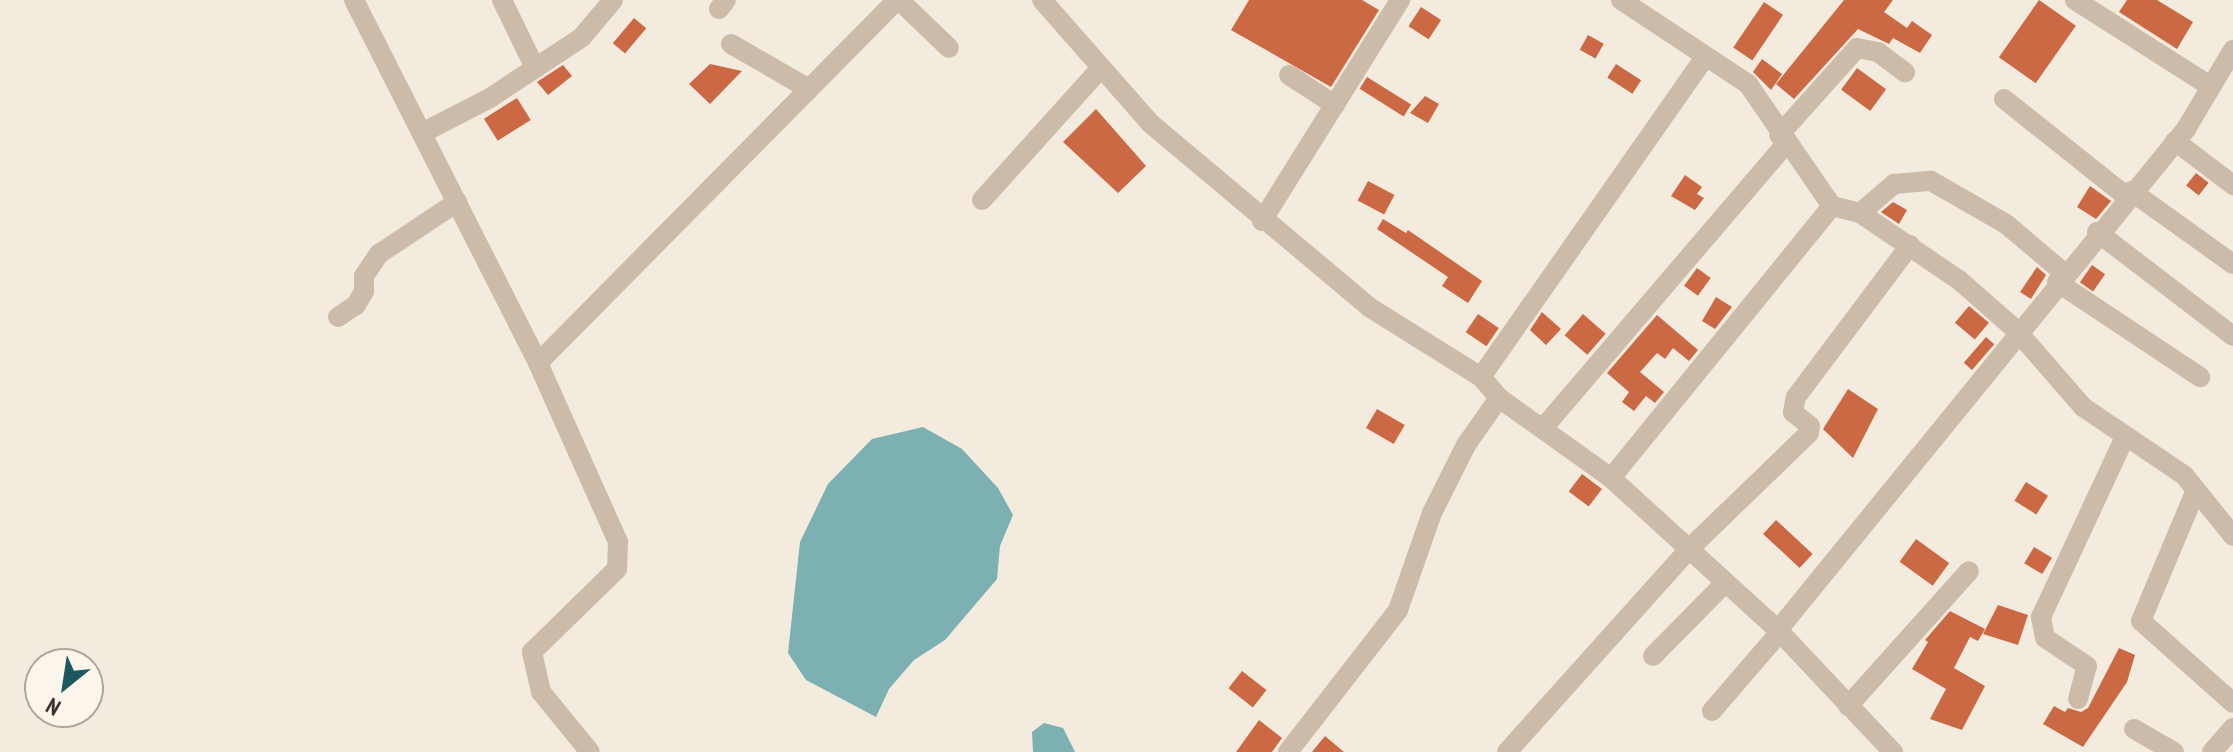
<!DOCTYPE html>
<html>
<head>
<meta charset="utf-8">
<style>
	body { margin:0 }
	#map { position:relative; width:2233px; height:752px; overflow:hidden; background:#f4ebdf; font-family:"PT Sans Narrow",sans-serif }
	div>[style] { position:absolute }
	[style*='--x'] { left:calc(var(--x)*1px); top:calc(var(--y)*1px); width:calc(var(--w)*1px); rotate:calc(var(--a)*1deg) }
	.water>* { inset:0; background:#7cb0b3 }
	.building>* { inset:0; background:#cc6945; transform-origin:0 0 }
	.minor>* { height:20px; margin:-10px; padding:0 10px; transform-origin:10px; border-radius:10px; background:#cdbbaa }
	span { translate:-50% -50%; white-space:nowrap; text-align:center; line-height:1.15; -webkit-text-stroke:6px #fbf5ec; paint-order:stroke }
	.north { position:absolute; left:24px; top:648px; width:80px; height:80px; box-sizing:border-box; background:#fbf5ec; border:2px solid #aea69e; border-radius:50%; rotate:210deg; font-size:22px; font-weight:700; line-height:32px; text-align:center; color:#3a2f2a }
	.north::after { content:''; display:block; margin:auto; width:28px; height:36px; background:#1c595f; clip-path:polygon(50% 0,100% 100%,50% 72%,0 100%) }
</style>
</head>
<body>
<div id="map">
	<div class="water">
		<div style="clip-path:polygon(923px 427px,962px 449px,998px 488px,1013px 515px,1000px 546px,997px 579px,945px 640px,914px 660px,889px 689px,876px 717px,806px 680px,788px 653px,800px 542px,828px 484px,872px 439px)"></div>
		<div style="clip-path:polygon(1044px 723px,1063px 728px,1075px 752px,1033px 752px,1032px 732px)"></div>
	</div>
	<div class="building">
		<div style="clip-path:polygon(1249px 0,1362px 0,1379px 10px,1331px 87px,1231px 30px)"></div>
		<div style="clip-path:polygon(1844px 0,1893px 0,1884px 12px,1907px 28px,1912px 21px,1932px 35px,1920px 53px,1893px 38px,1889px 44px,1858px 29px,1794px 99px,1776px 84px)"></div>
		<div style="left:2039px;top:0;width:45px;height:70px;rotate:35deg"></div>
		<div style="clip-path:polygon(2127px 0,2157px 0,2193px 22px,2177px 49px,2119px 12px)"></div>
		<div style="left:1764px;top:2px;width:23px;height:55px;rotate:34deg"></div>
		<div style="left:1421px;top:7px;width:24px;height:23px;rotate:33deg"></div>
		<div style="left:634px;top:18px;width:16px;height:33px;rotate:40deg"></div>
		<div style="left:1588px;top:35px;width:18px;height:17px;rotate:29deg"></div>
		<div style="clip-path:polygon(1762px 59px,1782px 74px,1771px 90px,1753px 72px)"></div>
		<div style="clip-path:polygon(710px 64px,742px 71px,710px 104px,689px 84px)"></div>
		<div style="left:1616px;top:64px;width:30px;height:16px;rotate:33deg"></div>
		<div style="clip-path:polygon(563px 65px,572px 76px,548px 95px,537px 82px)"></div>
		<div style="left:1857px;top:68px;width:36px;height:27px;rotate:36deg"></div>
		<div style="left:1367px;top:77px;width:52px;height:14px;rotate:32deg"></div>
		<div style="clip-path:polygon(1425px 96px,1439px 104px,1428px 123px,1410px 113px)"></div>
		<div style="left:517px;top:98px;width:26px;height:39px;rotate:58deg"></div>
		<div style="clip-path:polygon(1096px 109px,1146px 166px,1118px 193px,1063px 142px)"></div>
		<div style="left:2196px;top:173px;width:16px;height:16px;rotate:38deg"></div>
		<div style="clip-path:polygon(1685px 175px,1702px 187px,1697px 194px,1704px 198px,1695px 210px,1671px 196px)"></div>
		<div style="left:1368px;top:181px;width:30px;height:22px;rotate:28deg"></div>
		<div style="clip-path:polygon(2090px 186px,2111px 201px,2096px 219px,2077px 207px)"></div>
		<div style="clip-path:polygon(1893px 202px,1907px 210px,1899px 224px,1881px 212px)"></div>
		<div style="clip-path:polygon(1383px 219px,1406px 233px,1408px 230px,1482px 281px,1468px 303px,1442px 286px,1448px 277px,1377px 229px)"></div>
		<div style="left:2092px;top:265px;width:16px;height:21px;rotate:35deg"></div>
		<div style="clip-path:polygon(2037px 267px,2046px 275px,2031px 299px,2020px 292px)"></div>
		<div style="left:1697px;top:268px;width:17px;height:22px;rotate:36deg"></div>
		<div style="clip-path:polygon(1716px 297px,1732px 307px,1715px 329px,1702px 321px)"></div>
		<div style="left:1969px;top:306px;width:26px;height:22px;rotate:40deg"></div>
		<div style="clip-path:polygon(1542px 312px,1561px 329px,1546px 345px,1530px 330px)"></div>
		<div style="left:1478px;top:314px;width:25px;height:22px;rotate:34deg"></div>
		<div style="left:1583px;top:314px;width:30px;height:28px;rotate:41deg"></div>
		<div style="clip-path:polygon(1657px 315px,1698px 350px,1689px 361px,1673px 348px,1665px 359px,1657px 353px,1640px 372px,1664px 392px,1655px 403px,1646px 396px,1634px 411px,1622px 402px,1629px 392px,1607px 373px)"></div>
		<div style="left:1986px;top:337px;width:11px;height:34px;rotate:41deg"></div>
		<div style="clip-path:polygon(1848px 389px,1878px 409px,1853px 458px,1823px 429px)"></div>
		<div style="left:1377px;top:409px;width:32px;height:22px;rotate:30deg"></div>
		<div style="left:1582px;top:474px;width:25px;height:22px;rotate:37deg"></div>
		<div style="left:2026px;top:482px;width:26px;height:22px;rotate:32deg"></div>
		<div style="left:1776px;top:520px;width:50px;height:19px;rotate:43deg"></div>
		<div style="left:1916px;top:539px;width:41px;height:28px;rotate:36deg"></div>
		<div style="left:2034px;top:547px;width:21px;height:19px;rotate:31deg"></div>
		<div style="clip-path:polygon(1998px 605px,2028px 615px,2018px 645px,1983px 634px)"></div>
		<div style="clip-path:polygon(1950px 611px,1985px 629px,1978px 641px,1970px 637px,1954px 668px,1985px 686px,1962px 730px,1930px 719px,1946px 689px,1912px 669px,1928px 642px,1925px 640px)"></div>
		<div style="clip-path:polygon(2119px 648px,2135px 655px,2127px 682px,2083px 747px,2043px 724px,2054px 706px,2065px 712px,2068px 708px,2081px 712px,2088px 708px)"></div>
		<div style="left:1242px;top:671px;width:31px;height:22px;rotate:38deg"></div>
		<div style="clip-path:polygon(1259px 720px,1282px 738px,1272px 752px,1236px 752px)"></div>
		<div style="clip-path:polygon(1325px 736px,1344px 752px,1312px 752px)"></div>
	</div>
	<div class="minor">
		<div style="--x:354;--y:0;--w:407;--a:63.1"></div>
		<div style="--x:538;--y:363;--w:196;--a:65.9"></div>
		<div style="--x:618;--y:542;--w:27;--a:92"></div>
		<div style="--x:617;--y:569;--w:119;--a:135.7"></div>
		<div style="--x:532;--y:652;--w:41;--a:77.3"></div>
		<div style="--x:541;--y:692;--w:77;--a:50.8"></div>
		<div style="--x:502;--y:0;--w:76;--a:64.1"></div>
		<div style="--x:899;--y:0;--w:69;--a:43.8"></div>
		<div style="--x:1042;--y:0;--w:164;--a:48.7"></div>
		<div style="--x:1150;--y:123;--w:286;--a:40"></div>
		<div style="--x:1369;--y:307;--w:132;--a:32"></div>
		<div style="--x:1481;--y:377;--w:28;--a:49"></div>
		<div style="--x:1499;--y:398;--w:138;--a:35.5"></div>
		<div style="--x:1611;--y:478;--w:226;--a:42.3"></div>
		<div style="--x:1778;--y:630;--w:168;--a:46.7"></div>
		<div style="--x:1621;--y:0;--w:152;--a:33.5"></div>
		<div style="--x:1748;--y:84;--w:148;--a:55.5"></div>
		<div style="--x:1832;--y:206;--w:29;--a:14"></div>
		<div style="--x:1860;--y:213;--w:120;--a:34.1"></div>
		<div style="--x:1959;--y:280;--w:77;--a:41.3"></div>
		<div style="--x:2017;--y:331;--w:101;--a:49"></div>
		<div style="--x:2083;--y:407;--w:122;--a:34"></div>
		<div style="--x:2184;--y:475;--w:78;--a:51.2"></div>
		<div style="--x:2075;--y:0;--w:160;--a:32.5"></div>
		<div style="--x:719;--y:9;--w:11;--a:-52"></div>
		<div style="--x:731;--y:44;--w:90;--a:30"></div>
		<div style="--x:1289;--y:75;--w:55;--a:33.1"></div>
		<div style="--x:2004;--y:99;--w:156;--a:38.5"></div>
		<div style="--x:422;--y:133;--w:76;--a:-27.2"></div>
		<div style="--x:490;--y:98;--w:110;--a:-33.5"></div>
		<div style="--x:582;--y:37;--w:48;--a:-50"></div>
		<div style="--x:1779;--y:135;--w:117;--a:-48.1"></div>
		<div style="--x:1857;--y:48;--w:21;--a:11"></div>
		<div style="--x:1878;--y:52;--w:34;--a:37"></div>
		<div style="--x:2175;--y:141;--w:73;--a:37.2"></div>
		<div style="--x:2131;--y:191;--w:125;--a:35.6"></div>
		<div style="--x:982;--y:200;--w:178;--a:-48"></div>
		<div style="--x:1860;--y:213;--w:45;--a:-40.5"></div>
		<div style="--x:1894;--y:184;--w:37;--a:-5"></div>
		<div style="--x:1931;--y:181;--w:86;--a:29.8"></div>
		<div style="--x:2006;--y:224;--w:76;--a:40.2"></div>
		<div style="--x:1262;--y:221;--w:261;--a:-58"></div>
		<div style="--x:2097;--y:232;--w:171;--a:37.4"></div>
		<div style="--x:2057;--y:282;--w:172;--a:33.6"></div>
		<div style="--x:338;--y:317;--w:22;--a:-34"></div>
		<div style="--x:356;--y:305;--w:16;--a:-60"></div>
		<div style="--x:364;--y:291;--w:15;--a:-90"></div>
		<div style="--x:364;--y:276;--w:27;--a:-56"></div>
		<div style="--x:379;--y:254;--w:94;--a:-33.7"></div>
		<div style="--x:538;--y:363;--w:511;--a:-45.32"></div>
		<div style="--x:1481;--y:377;--w:391;--a:-55"></div>
		<div style="--x:1544;--y:427;--w:371;--a:-49.5"></div>
		<div style="--x:1611;--y:478;--w:350;--a:-50.9"></div>
		<div style="--x:2196;--y:490;--w:142;--a:112.8"></div>
		<div style="--x:2141;--y:621;--w:123;--a:41.7"></div>
		<div style="--x:1778;--y:630;--w:646;--a:-50.84"></div>
		<div style="--x:2186;--y:129;--w:92;--a:-59.3"></div>
		<div style="--x:1653;--y:656;--w:101;--a:-45.4"></div>
		<div style="--x:2078;--y:699;--w:34;--a:-75"></div>
		<div style="--x:2087;--y:666;--w:50;--a:-146.3"></div>
		<div style="--x:2045;--y:638;--w:21;--a:-101"></div>
		<div style="--x:2041;--y:617;--w:199;--a:-65"></div>
		<div style="--x:1848;--y:706;--w:181;--a:-48.1"></div>
		<div style="--x:1712;--y:711;--w:104;--a:-49.3"></div>
		<div style="--x:2134;--y:729;--w:46;--a:29.9"></div>
		<div style="--x:1288;--y:752;--w:180;--a:-52.2"></div>
		<div style="--x:1398;--y:610;--w:103;--a:-70.7"></div>
		<div style="--x:1432;--y:513;--w:76;--a:-63.4"></div>
		<div style="--x:1466;--y:445;--w:57;--a:-54.9"></div>
		<div style="--x:1507;--y:752;--w:274;--a:-48.1"></div>
		<div style="--x:1690;--y:548;--w:165;--a:-44"></div>
		<div style="--x:1809;--y:433;--w:7;--a:-82"></div>
		<div style="--x:1810;--y:426;--w:22;--a:-141"></div>
		<div style="--x:1793;--y:412;--w:15;--a:-79"></div>
		<div style="--x:1796;--y:397;--w:190;--a:-53.1"></div>
		<div style="--x:2212;--y:752;--w:32;--a:-49"></div>
	</div>
	<div class="north">N</div>
</div>
</body>
</html>
